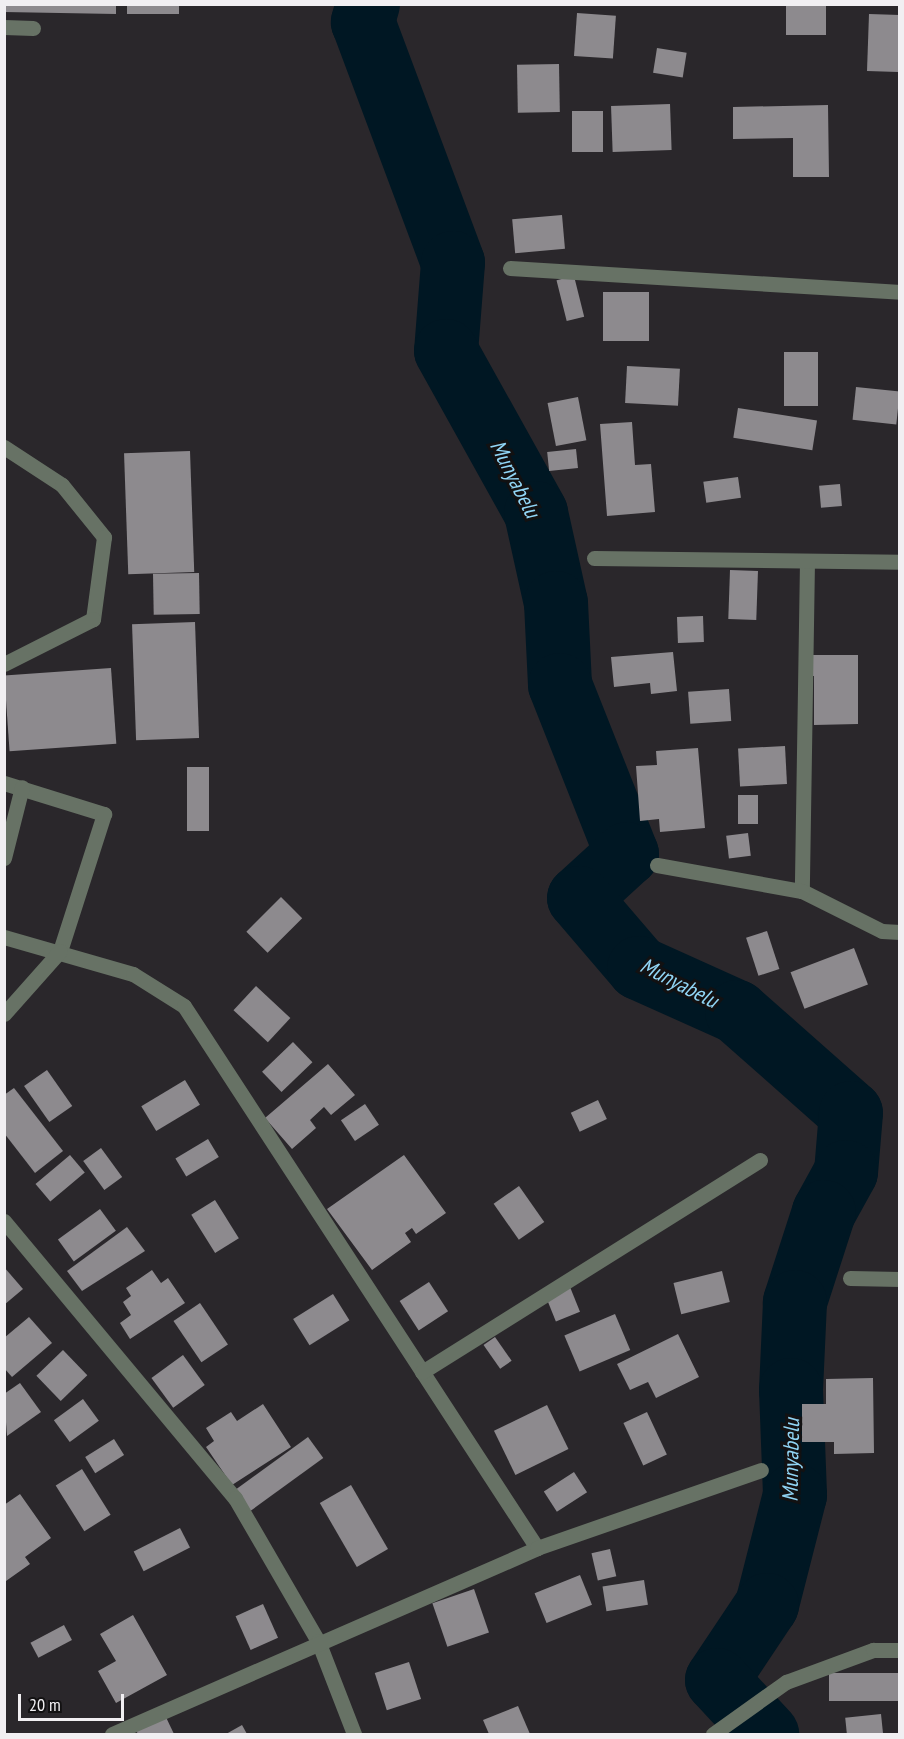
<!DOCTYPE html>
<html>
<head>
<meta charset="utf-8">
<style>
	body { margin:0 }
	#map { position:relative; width:904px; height:1739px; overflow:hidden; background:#2a272b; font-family:"PT Sans Narrow",sans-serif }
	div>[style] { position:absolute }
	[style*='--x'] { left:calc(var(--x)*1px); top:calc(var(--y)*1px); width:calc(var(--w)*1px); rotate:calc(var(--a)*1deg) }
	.river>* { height:64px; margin:-32px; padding:0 32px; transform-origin:32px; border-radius:32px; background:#001723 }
	.building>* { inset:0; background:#8d8a8e; transform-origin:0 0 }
	.lane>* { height:15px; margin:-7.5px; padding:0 7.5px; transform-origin:7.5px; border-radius:7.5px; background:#677265 }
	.street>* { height:15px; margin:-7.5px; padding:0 7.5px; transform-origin:7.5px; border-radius:7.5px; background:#677265 }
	span { translate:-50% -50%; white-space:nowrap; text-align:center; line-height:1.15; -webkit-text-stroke:6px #121112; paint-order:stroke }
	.water-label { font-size:22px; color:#91d5f5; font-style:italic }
	.frame { position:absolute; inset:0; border:6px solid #f1eff2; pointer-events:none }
	.scale { position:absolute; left:18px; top:1694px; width:106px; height:27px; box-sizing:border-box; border:3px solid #f1eff2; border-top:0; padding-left:8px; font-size:18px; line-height:21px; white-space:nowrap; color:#f1eff2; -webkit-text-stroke:4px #121112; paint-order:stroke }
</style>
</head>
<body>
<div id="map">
	<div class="river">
		<div style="--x:368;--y:4;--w:19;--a:106"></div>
		<div style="--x:363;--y:22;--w:257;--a:69.5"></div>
		<div style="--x:453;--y:263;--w:88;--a:94.5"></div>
		<div style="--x:446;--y:351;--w:185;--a:60.9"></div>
		<div style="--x:536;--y:513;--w:92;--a:77.5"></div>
		<div style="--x:556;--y:603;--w:82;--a:87.2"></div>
		<div style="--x:560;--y:685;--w:182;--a:68.4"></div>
		<div style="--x:627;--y:854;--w:65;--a:137.5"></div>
		<div style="--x:579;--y:898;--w:92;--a:49.4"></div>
		<div style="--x:639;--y:968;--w:107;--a:24.2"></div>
		<div style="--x:737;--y:1012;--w:152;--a:41.5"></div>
		<div style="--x:851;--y:1113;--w:59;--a:94.8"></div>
		<div style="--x:846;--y:1172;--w:46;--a:118.8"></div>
		<div style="--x:824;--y:1212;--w:95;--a:107.9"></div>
		<div style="--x:795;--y:1302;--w:88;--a:92.6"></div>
		<div style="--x:791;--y:1390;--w:105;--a:87.8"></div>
		<div style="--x:795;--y:1495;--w:114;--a:104.3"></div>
		<div style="--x:767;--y:1605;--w:90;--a:123.7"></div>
		<div style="--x:717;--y:1680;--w:74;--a:47.2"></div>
	</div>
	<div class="building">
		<div style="clip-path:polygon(4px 4px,116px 4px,116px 14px,4px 12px)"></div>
		<div style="left:127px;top:4px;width:52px;height:10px"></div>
		<div style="left:786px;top:4px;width:40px;height:31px"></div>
		<div style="left:577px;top:13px;width:39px;height:43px;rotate:4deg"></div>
		<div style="left:869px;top:14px;width:31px;height:57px;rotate:2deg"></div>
		<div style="left:657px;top:48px;width:30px;height:25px;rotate:9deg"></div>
		<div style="left:559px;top:64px;width:48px;height:42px;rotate:89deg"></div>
		<div style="left:670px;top:104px;width:46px;height:59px;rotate:88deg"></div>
		<div style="clip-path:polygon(828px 105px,829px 177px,793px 177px,793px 138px,733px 139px,733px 107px)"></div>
		<div style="left:603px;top:111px;width:41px;height:31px;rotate:90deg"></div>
		<div style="left:562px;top:215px;width:34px;height:50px;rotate:85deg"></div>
		<div style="left:574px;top:276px;width:42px;height:18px;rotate:76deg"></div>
		<div style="left:603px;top:292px;width:46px;height:49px"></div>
		<div style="left:818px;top:352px;width:54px;height:34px;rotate:90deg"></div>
		<div style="left:627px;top:366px;width:53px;height:37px;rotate:3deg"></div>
		<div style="left:856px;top:387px;width:44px;height:33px;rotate:6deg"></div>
		<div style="left:578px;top:397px;width:44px;height:31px;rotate:79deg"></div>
		<div style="left:738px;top:408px;width:80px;height:30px;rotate:9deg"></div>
		<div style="clip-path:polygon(632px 422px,635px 465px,651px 464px,655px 512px,607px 516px,600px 424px)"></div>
		<div style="left:576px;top:449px;width:19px;height:29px;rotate:84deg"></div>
		<div style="left:190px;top:451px;width:121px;height:66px;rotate:88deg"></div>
		<div style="left:738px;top:477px;width:21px;height:35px;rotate:82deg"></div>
		<div style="left:840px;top:484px;width:22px;height:21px;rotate:85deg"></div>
		<div style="left:730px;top:570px;width:28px;height:49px;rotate:2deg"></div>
		<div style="left:199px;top:573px;width:41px;height:46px;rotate:89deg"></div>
		<div style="left:703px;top:616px;width:26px;height:26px;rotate:88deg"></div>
		<div style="left:195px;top:622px;width:116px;height:63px;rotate:88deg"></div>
		<div style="clip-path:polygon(673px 652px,677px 691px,651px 694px,650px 683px,614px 687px,611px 657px)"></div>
		<div style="clip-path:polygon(804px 655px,858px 655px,858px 724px,814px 725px,814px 676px,804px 676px)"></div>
		<div style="left:111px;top:668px;width:76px;height:107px;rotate:86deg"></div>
		<div style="left:729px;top:689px;width:32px;height:41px;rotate:86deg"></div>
		<div style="left:785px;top:746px;width:38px;height:47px;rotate:87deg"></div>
		<div style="clip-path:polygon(698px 748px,705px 828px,660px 832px,659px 819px,640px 821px,636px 766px,657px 765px,656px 751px)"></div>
		<div style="left:187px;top:767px;width:22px;height:64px"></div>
		<div style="left:738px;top:795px;width:20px;height:29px"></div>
		<div style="left:748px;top:833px;width:23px;height:22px;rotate:83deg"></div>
		<div style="left:281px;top:897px;width:30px;height:49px;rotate:45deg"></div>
		<div style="left:767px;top:931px;width:40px;height:22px;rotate:72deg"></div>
		<div style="left:854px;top:948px;width:39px;height:68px;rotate:69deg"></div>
		<div style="left:256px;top:986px;width:47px;height:33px;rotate:43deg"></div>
		<div style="left:293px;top:1042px;width:28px;height:43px;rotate:46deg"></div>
		<div style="clip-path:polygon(328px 1064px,355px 1095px,331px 1115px,324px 1107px,310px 1120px,316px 1128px,292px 1149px,265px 1118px)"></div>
		<div style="left:47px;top:1070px;width:44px;height:28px;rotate:55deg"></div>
		<div style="left:185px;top:1080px;width:29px;height:51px;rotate:59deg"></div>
		<div style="clip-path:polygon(14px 1088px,63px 1151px,35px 1173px,4px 1133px,4px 1095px)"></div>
		<div style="left:598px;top:1100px;width:21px;height:30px;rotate:65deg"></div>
		<div style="left:365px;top:1104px;width:25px;height:29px;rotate:56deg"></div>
		<div style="left:208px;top:1139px;width:21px;height:38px;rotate:59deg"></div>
		<div style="left:101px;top:1148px;width:36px;height:22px;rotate:54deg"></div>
		<div style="left:70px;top:1155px;width:23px;height:45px;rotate:50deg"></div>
		<div style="clip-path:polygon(404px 1155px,446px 1213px,416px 1234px,412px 1228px,405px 1233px,411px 1242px,372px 1270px,327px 1209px)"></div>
		<div style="left:519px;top:1186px;width:44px;height:31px;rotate:55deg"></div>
		<div style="left:215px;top:1200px;width:45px;height:28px;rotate:58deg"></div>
		<div style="left:100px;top:1209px;width:27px;height:52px;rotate:54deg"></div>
		<div style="clip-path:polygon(127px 1227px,145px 1251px,82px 1291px,67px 1271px)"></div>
		<div style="clip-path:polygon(4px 1267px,23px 1289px,4px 1305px)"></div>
		<div style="clip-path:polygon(152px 1270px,161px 1283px,168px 1278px,185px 1303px,130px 1339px,120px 1323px,131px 1315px,123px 1302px,131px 1296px,126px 1288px)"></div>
		<div style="left:722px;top:1271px;width:32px;height:50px;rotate:76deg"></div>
		<div style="left:429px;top:1282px;width:35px;height:35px;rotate:57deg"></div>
		<div style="left:568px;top:1282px;width:32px;height:26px;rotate:68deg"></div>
		<div style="left:333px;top:1294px;width:31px;height:47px;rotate:58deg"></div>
		<div style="left:200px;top:1303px;width:50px;height:32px;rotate:56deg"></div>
		<div style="left:615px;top:1314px;width:39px;height:55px;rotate:67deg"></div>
		<div style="clip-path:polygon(29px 1317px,52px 1343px,12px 1377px,4px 1368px,4px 1338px)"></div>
		<div style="clip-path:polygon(678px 1334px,699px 1377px,656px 1398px,648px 1382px,630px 1390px,617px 1364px)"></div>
		<div style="left:495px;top:1337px;width:29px;height:14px;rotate:55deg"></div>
		<div style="left:63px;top:1350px;width:35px;height:37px;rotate:46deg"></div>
		<div style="left:183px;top:1355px;width:37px;height:39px;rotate:54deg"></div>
		<div style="clip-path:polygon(873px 1378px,874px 1453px,834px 1454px,834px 1442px,802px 1442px,802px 1404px,826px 1404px,826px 1379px)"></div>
		<div style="clip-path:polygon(20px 1383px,41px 1412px,7px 1436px,4px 1394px)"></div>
		<div style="left:83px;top:1399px;width:27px;height:36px;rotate:54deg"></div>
		<div style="clip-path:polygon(263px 1404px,291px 1447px,232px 1485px,206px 1447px,214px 1441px,206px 1428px,231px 1412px,237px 1421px)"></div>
		<div style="left:547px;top:1405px;width:49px;height:59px;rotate:64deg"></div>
		<div style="left:647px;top:1412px;width:47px;height:26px;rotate:65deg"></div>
		<div style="left:308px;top:1437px;width:26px;height:91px;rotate:54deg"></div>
		<div style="left:114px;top:1439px;width:19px;height:34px;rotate:58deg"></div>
		<div style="left:82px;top:1469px;width:54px;height:31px;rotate:58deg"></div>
		<div style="left:574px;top:1472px;width:24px;height:36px;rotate:57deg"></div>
		<div style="left:351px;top:1485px;width:74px;height:36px;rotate:60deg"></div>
		<div style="clip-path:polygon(20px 1494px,51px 1538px,25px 1557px,30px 1564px,6px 1581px,4px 1505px)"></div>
		<div style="left:180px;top:1528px;width:22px;height:52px;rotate:63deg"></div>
		<div style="left:610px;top:1549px;width:28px;height:19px;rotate:77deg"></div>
		<div style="left:580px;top:1575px;width:32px;height:49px;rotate:68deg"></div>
		<div style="left:644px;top:1580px;width:25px;height:42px;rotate:81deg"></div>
		<div style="left:474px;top:1589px;width:46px;height:44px;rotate:71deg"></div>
		<div style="left:263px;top:1604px;width:37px;height:30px;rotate:66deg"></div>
		<div style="clip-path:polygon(133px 1615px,167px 1675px,116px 1703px,98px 1671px,116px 1661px,100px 1634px)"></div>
		<div style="left:64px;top:1625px;width:17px;height:38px;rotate:62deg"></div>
		<div style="left:409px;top:1662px;width:39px;height:36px;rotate:72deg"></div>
		<div style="left:900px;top:1673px;width:28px;height:71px;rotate:90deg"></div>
		<div style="clip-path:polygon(518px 1706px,530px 1734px,489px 1734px,483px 1720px)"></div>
		<div style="clip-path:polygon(163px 1711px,174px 1734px,138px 1734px,133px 1725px)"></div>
		<div style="left:881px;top:1714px;width:20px;height:36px;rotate:84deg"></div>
		<div style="clip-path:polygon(242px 1725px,247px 1734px,226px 1734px)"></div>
	</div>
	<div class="lane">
		<div style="--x:4;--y:27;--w:29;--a:2"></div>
		<div style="--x:4;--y:447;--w:69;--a:33.2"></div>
		<div style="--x:62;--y:485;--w:67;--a:51.1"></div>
		<div style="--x:104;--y:537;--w:83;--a:97.6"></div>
		<div style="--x:93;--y:619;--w:100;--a:153.2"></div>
		<div style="--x:807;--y:561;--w:330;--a:90.9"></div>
		<div style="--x:802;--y:891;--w:89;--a:26.6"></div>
		<div style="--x:4;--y:783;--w:105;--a:17.2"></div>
		<div style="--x:104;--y:814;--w:144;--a:107.8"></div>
		<div style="--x:4;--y:858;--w:73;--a:-75.8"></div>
		<div style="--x:657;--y:865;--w:147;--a:10.2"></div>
	</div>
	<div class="street">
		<div style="--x:510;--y:268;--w:391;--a:3.5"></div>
		<div style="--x:594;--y:558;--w:306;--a:0.7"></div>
		<div style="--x:882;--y:931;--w:18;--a:3"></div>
		<div style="--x:4;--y:937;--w:134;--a:16"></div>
		<div style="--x:133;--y:974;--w:60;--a:32.1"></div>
		<div style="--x:184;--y:1006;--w:647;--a:56.92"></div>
		<div style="--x:4;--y:1014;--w:84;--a:-48.4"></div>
		<div style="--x:4;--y:1221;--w:361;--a:50.2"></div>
		<div style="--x:235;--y:1498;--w:165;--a:59.9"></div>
		<div style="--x:318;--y:1641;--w:100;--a:68.8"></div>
		<div style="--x:850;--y:1278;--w:50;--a:1.1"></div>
		<div style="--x:422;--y:1372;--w:399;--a:-32.1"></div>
		<div style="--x:112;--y:1734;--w:464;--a:-23.6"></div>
		<div style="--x:537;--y:1548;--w:237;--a:-19.2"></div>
		<div style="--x:713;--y:1734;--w:90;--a:-35.5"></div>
		<div style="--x:786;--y:1682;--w:93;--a:-20.2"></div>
		<div style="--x:873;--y:1650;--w:27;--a:0"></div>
	</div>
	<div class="water-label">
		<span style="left:515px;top:479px;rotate:63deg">Munyabelu</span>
		<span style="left:679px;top:983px;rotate:27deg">Munyabelu</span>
		<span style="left:791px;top:1460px;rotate:-89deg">Munyabelu</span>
	</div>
	<div class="frame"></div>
	<div class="scale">20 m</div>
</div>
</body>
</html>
